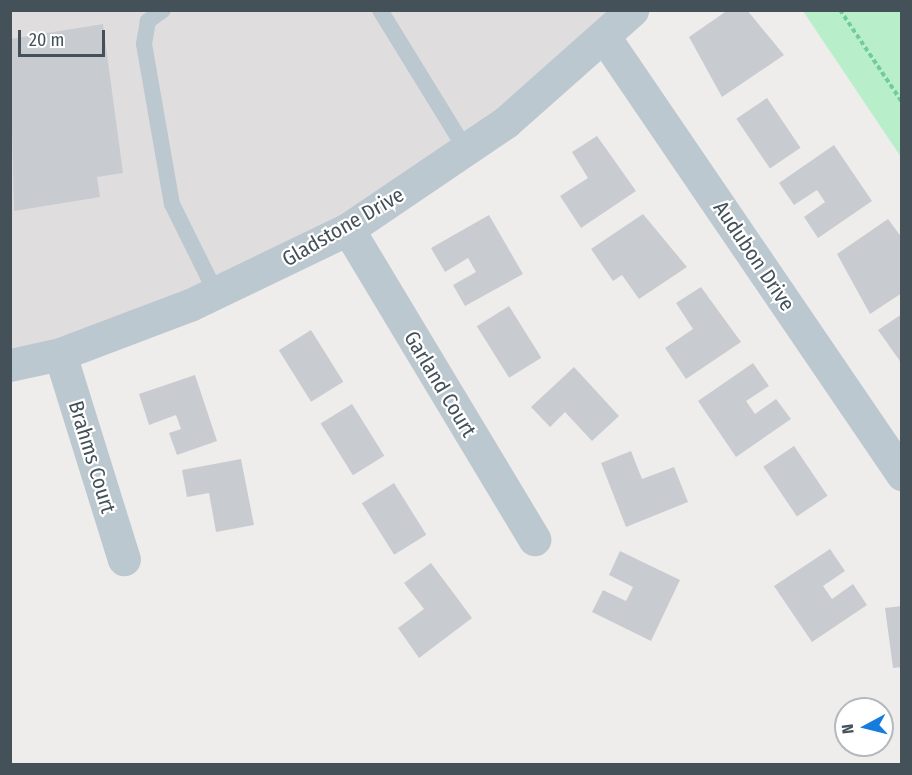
<!DOCTYPE html>
<html>
<head>
<meta charset="utf-8">
<style>
	body { margin:0 }
	#map { position:relative; width:912px; height:775px; overflow:hidden; background:#efecec; font-family:"Fira Sans Condensed",sans-serif }
	div>[style] { position:absolute }
	[style*='--x'] { left:calc(var(--x)*1px); top:calc(var(--y)*1px); width:calc(var(--w)*1px); rotate:calc(var(--a)*1deg) }
	.education>* { inset:0; background:#e0ddde }
	.green>* { inset:0; background:#b8eec9 }
	.building>* { inset:0; background:#c8ccd1; transform-origin:0 0 }
	.path>* { height:4px; margin-top:-2px; transform-origin:0; background:repeating-linear-gradient(90deg,#70cc98 0 4.5px,transparent 0 7.5px) }
	.lane>* { height:16px; margin:-8px; padding:0 8px; transform-origin:8px; border-radius:8px; background:#bcc8cf }
	.street>* { height:33px; margin:-16.5px; padding:0 16.5px; transform-origin:16.5px; border-radius:16.5px; background:#bcc8cf }
	span { translate:-50% -50%; white-space:nowrap; text-align:center; line-height:1.15; -webkit-text-stroke:4.5px #fff; paint-order:stroke }
	.street-label { font-size:21px; color:#445159 }
	.frame { position:absolute; inset:0; border:12px solid #445159; pointer-events:none }
	.north { position:absolute; left:834px; top:697px; width:60px; height:60px; box-sizing:border-box; background:#fff; border:2px solid #b4b9bd; border-radius:50%; rotate:263deg; font-size:16px; font-weight:700; line-height:24px; text-align:center; color:#445159 }
	.north::after { content:''; display:block; margin:auto; width:21px; height:27px; background:#167cde; clip-path:polygon(50% 0,100% 100%,50% 72%,0 100%) }
	.scale { position:absolute; left:18px; top:30px; width:87px; height:27px; box-sizing:border-box; border:3px solid #445159; border-top:0; padding-left:8px; font-size:18px; line-height:21px; white-space:nowrap; color:#445159; -webkit-text-stroke:4px #fff; paint-order:stroke }
</style>
</head>
<body>
<div id="map">
	<div class="education">
		<div style="clip-path:polygon(10px 11px,617px 11px,490px 119px,357px 209px,216px 282px,11px 354px)"></div>
	</div>
	<div class="green">
		<div style="clip-path:polygon(803px 11px,901px 11px,901px 157px)"></div>
	</div>
	<div class="building">
		<div style="clip-path:polygon(728px 10px,747px 10px,784px 55px,722px 97px,689px 37px)"></div>
		<div style="clip-path:polygon(103px 24px,123px 173px,97px 177px,100px 197px,14px 211px,10px 39px)"></div>
		<div style="left:767px;top:98px;width:60px;height:37px;rotate:56deg"></div>
		<div style="clip-path:polygon(597px 136px,636px 191px,581px 228px,560px 196px,588px 178px,572px 152px)"></div>
		<div style="clip-path:polygon(834px 145px,872px 201px,818px 238px,804px 217px,825px 202px,817px 190px,794px 205px,779px 183px)"></div>
		<div style="clip-path:polygon(643px 214px,687px 267px,639px 299px,622px 275px,613px 281px,591px 249px)"></div>
		<div style="clip-path:polygon(489px 215px,523px 274px,465px 306px,453px 285px,476px 272px,468px 258px,445px 272px,431px 248px)"></div>
		<div style="clip-path:polygon(888px 219px,902px 238px,902px 293px,870px 314px,837px 254px)"></div>
		<div style="clip-path:polygon(701px 287px,741px 342px,686px 379px,665px 348px,693px 329px,676px 303px)"></div>
		<div style="left:509px;top:306px;width:61px;height:38px;rotate:58deg"></div>
		<div style="clip-path:polygon(902px 314px,902px 364px,878px 330px)"></div>
		<div style="left:311px;top:330px;width:61px;height:38px;rotate:58deg"></div>
		<div style="clip-path:polygon(753px 363px,769px 386px,746px 401px,755px 414px,776px 399px,791px 419px,736px 457px,698px 401px)"></div>
		<div style="clip-path:polygon(574px 367px,619px 416px,592px 441px,565px 412px,550px 427px,531px 407px)"></div>
		<div style="clip-path:polygon(195px 375px,217px 441px,177px 455px,169px 433px,181px 429px,176px 415px,149px 425px,139px 394px)"></div>
		<div style="left:352px;top:404px;width:61px;height:37px;rotate:58deg"></div>
		<div style="left:794px;top:446px;width:60px;height:37px;rotate:56deg"></div>
		<div style="clip-path:polygon(631px 451px,642px 479px,674px 467px,688px 502px,626px 527px,601px 463px)"></div>
		<div style="clip-path:polygon(241px 459px,254px 525px,216px 532px,209px 493px,187px 497px,182px 470px)"></div>
		<div style="left:394px;top:483px;width:61px;height:38px;rotate:58deg"></div>
		<div style="clip-path:polygon(830px 549px,845px 571px,823px 586px,832px 599px,853px 584px,867px 605px,812px 642px,774px 586px)"></div>
		<div style="clip-path:polygon(620px 551px,680px 580px,651px 641px,592px 612px,603px 590px,626px 601px,633px 587px,609px 575px)"></div>
		<div style="clip-path:polygon(431px 563px,472px 618px,419px 658px,398px 628px,424px 609px,404px 583px)"></div>
		<div style="clip-path:polygon(902px 606px,902px 667px,893px 668px,885px 608px)"></div>
	</div>
	<div class="path">
		<div style="--x:840;--y:10;--w:111;--a:56"></div>
	</div>
	<div class="lane">
		<div style="--x:163;--y:10;--w:19;--a:144"></div>
		<div style="--x:148;--y:21;--w:23;--a:100"></div>
		<div style="--x:144;--y:44;--w:162;--a:80.1"></div>
		<div style="--x:172;--y:204;--w:99;--a:63.7"></div>
		<div style="--x:380;--y:10;--w:164;--a:58.4"></div>
	</div>
	<div class="street">
		<div style="--x:605;--y:38;--w:528;--a:55.74"></div>
		<div style="--x:348;--y:229;--w:362;--a:59"></div>
		<div style="--x:60;--y:354;--w:215;--a:72.7"></div>
		<div style="--x:10;--y:365;--w:51;--a:-12.4"></div>
		<div style="--x:60;--y:354;--w:139;--a:-20.7"></div>
		<div style="--x:190;--y:305;--w:175;--a:-25.7"></div>
		<div style="--x:348;--y:229;--w:191;--a:-34.1"></div>
		<div style="--x:506;--y:122;--w:169;--a:-41.6"></div>
	</div>
	<div class="street-label">
		<span style="left:343px;top:227px;rotate:-30deg">Gladstone Drive</span>
		<span style="left:754px;top:256px;rotate:56deg">Audubon Drive</span>
		<span style="left:440px;top:384px;rotate:59deg">Garland Court</span>
		<span style="left:92px;top:457px;rotate:73deg">Brahms Court</span>
	</div>
	<div class="frame"></div>
	<div class="north">N</div>
	<div class="scale">20 m</div>
</div>
</body>
</html>
